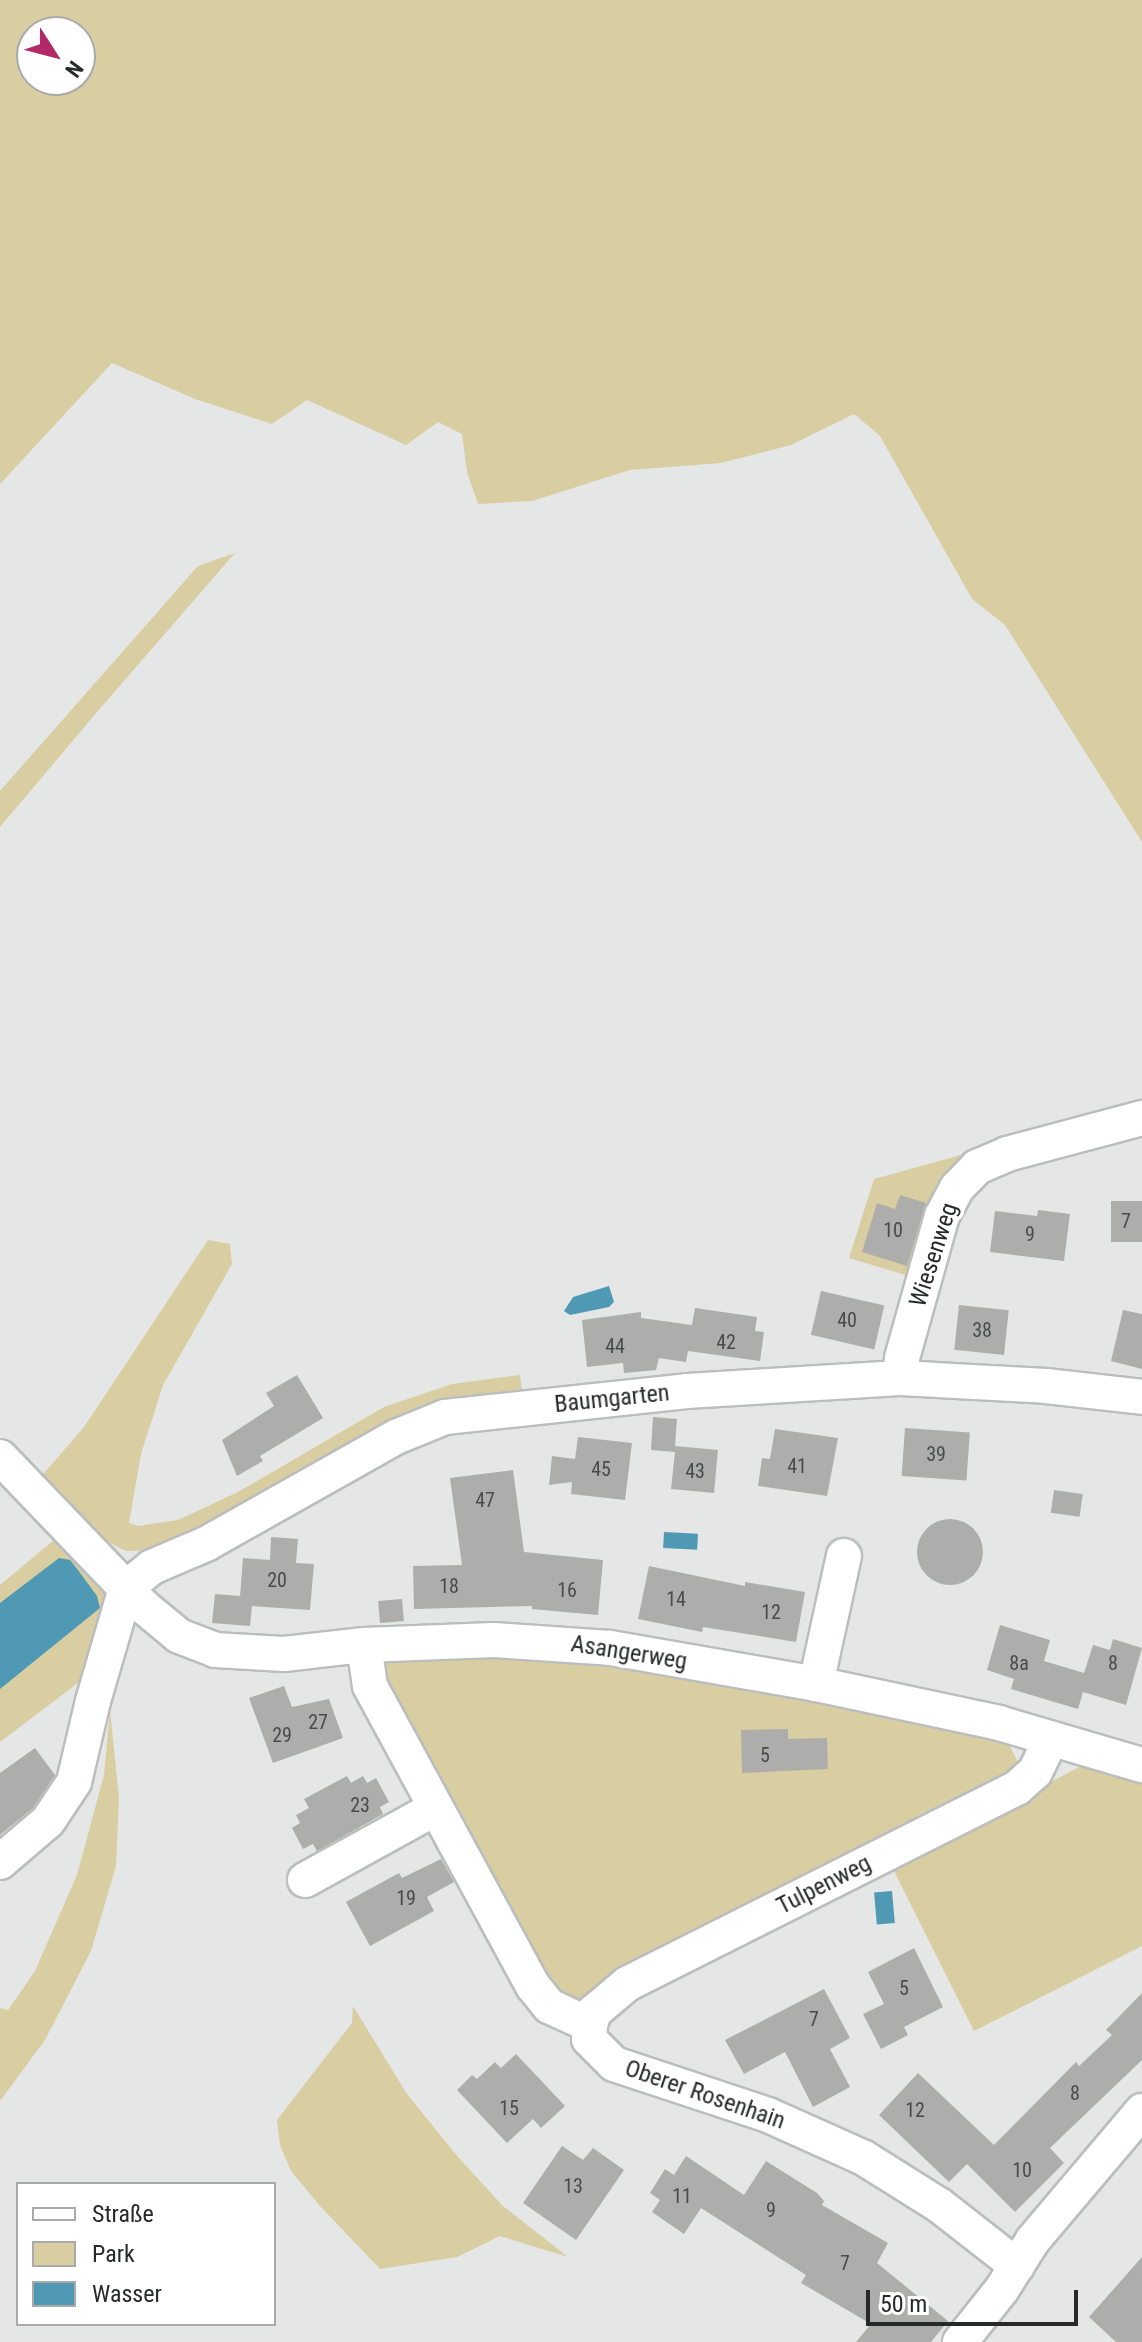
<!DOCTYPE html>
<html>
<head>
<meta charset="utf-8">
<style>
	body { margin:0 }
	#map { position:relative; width:1142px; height:2342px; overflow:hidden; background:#e4e7e5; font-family:"Roboto Condensed",sans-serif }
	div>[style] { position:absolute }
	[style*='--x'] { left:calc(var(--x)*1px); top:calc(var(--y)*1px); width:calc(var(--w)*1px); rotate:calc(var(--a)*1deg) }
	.green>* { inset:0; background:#d9cda2 }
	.water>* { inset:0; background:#5099b4; transform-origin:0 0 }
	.building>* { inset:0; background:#adaeac; transform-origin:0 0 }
	.round { border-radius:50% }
	.roads { filter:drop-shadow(2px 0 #bbbebc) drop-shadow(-2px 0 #bbbebc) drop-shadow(0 2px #bbbebc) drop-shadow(0 -2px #bbbebc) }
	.minor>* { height:34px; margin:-17px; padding:0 17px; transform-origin:17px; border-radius:17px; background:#fff }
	span { translate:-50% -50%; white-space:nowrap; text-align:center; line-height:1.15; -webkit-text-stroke:7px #fff; paint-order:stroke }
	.number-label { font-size:20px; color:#494b4a }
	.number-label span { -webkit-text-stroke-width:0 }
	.street-label { font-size:24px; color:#282a29 }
	.legend { position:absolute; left:16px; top:2182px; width:260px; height:144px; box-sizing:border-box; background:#fff; border:2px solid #a9aaa9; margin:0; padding:10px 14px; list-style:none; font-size:24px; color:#282a29 }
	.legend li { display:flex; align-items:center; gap:16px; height:40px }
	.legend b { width:40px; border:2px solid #a9aaa9 }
	.north { position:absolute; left:16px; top:16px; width:80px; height:80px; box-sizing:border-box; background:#fff; border:2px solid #a9aaa9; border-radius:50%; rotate:126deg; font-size:22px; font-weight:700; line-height:32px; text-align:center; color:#282a29 }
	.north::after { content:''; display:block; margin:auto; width:28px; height:36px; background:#b2296a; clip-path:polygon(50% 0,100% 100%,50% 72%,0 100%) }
	.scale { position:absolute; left:866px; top:2290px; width:212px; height:36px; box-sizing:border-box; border:4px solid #282a29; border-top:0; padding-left:10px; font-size:24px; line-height:28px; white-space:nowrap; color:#282a29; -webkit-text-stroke:6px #fff; paint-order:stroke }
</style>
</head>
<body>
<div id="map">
	<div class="green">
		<div style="clip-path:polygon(evenodd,0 0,1142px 0,1142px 842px,1005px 625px,972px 599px,880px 436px,854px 414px,791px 445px,721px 463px,630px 470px,532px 501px,478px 504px,467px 472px,462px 434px,438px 422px,406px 445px,307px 400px,272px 424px,195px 399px,112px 363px,0 484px,0 0,32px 32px,80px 32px,80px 80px,32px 80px,32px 32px)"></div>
		<div style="clip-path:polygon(235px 553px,97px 712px,0 827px,0 791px,198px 566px)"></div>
		<div style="clip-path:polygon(979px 1150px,912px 1277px,849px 1258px,874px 1179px)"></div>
		<div style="clip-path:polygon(208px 1240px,230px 1244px,232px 1264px,163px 1385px,141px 1454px,129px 1523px,138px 1526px,178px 1520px,238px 1492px,384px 1407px,452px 1384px,520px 1375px,522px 1392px,165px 1550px,126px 1551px,96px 1536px,38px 1480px,84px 1427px)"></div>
		<div style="clip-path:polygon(60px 1535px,111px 1598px,95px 1670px,0 1742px,0 1585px)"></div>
		<div style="clip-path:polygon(400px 1653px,609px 1656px,1005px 1737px,1019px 1764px,1010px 1780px,579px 2005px,550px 1993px,383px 1687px,381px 1670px,388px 1659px)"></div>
		<div style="clip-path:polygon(110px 1710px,119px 1798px,116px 1866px,91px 1951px,45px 2040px,0 2101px,0 2008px,8px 2010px,35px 1971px,77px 1875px,104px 1775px)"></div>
		<div style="clip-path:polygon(1087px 1763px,1142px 1777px,1142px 1946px,974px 2031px,891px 1865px)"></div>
		<div style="clip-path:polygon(353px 2006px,407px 2094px,458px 2157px,503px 2206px,568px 2257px,500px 2236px,457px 2257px,380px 2269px,319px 2205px,291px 2171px,280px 2145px,277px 2120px,352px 2023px)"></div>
	</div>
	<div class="water">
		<div style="clip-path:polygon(609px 1286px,614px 1302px,609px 1307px,570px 1315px,564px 1311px,573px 1297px)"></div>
		<div style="left:664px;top:1532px;width:34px;height:16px;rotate:3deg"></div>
		<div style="clip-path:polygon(59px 1558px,70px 1560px,78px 1570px,97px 1596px,100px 1608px,0 1689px,0 1603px)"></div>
		<div style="left:892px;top:1891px;width:32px;height:18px;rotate:85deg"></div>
	</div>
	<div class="building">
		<div style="clip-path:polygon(900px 1195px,926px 1203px,907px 1266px,862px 1252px,877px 1203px,895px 1209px)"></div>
		<div style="left:1111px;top:1201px;width:31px;height:41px"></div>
		<div style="clip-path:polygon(1038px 1210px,1070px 1214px,1064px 1261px,990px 1252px,995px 1211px,1037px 1216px)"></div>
		<div style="left:821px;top:1291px;width:65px;height:45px;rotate:13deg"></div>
		<div style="left:959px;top:1305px;width:50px;height:45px;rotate:6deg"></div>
		<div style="clip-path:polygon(695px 1308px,757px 1317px,755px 1331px,764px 1332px,760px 1361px,688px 1351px,686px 1362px,659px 1358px,656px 1370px,624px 1373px,623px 1363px,587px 1367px,582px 1320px,641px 1312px,641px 1318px,692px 1325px)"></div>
		<div style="clip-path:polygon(1123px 1310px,1142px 1314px,1142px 1369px,1111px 1361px)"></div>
		<div style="clip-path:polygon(297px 1375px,323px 1418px,260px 1456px,263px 1461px,237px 1476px,222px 1440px,274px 1406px,266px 1393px)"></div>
		<div style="clip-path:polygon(653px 1417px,677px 1419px,675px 1446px,718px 1450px,714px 1493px,671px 1489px,675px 1452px,651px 1450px)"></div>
		<div style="left:905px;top:1428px;width:65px;height:48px;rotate:4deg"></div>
		<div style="clip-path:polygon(775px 1429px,838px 1438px,827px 1496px,758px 1486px,762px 1458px,770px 1459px)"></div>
		<div style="clip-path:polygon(578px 1437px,632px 1443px,625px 1500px,571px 1494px,572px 1482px,549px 1485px,552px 1456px,575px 1459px)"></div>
		<div style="clip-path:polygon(513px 1470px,524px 1552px,603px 1560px,598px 1615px,532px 1609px,532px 1606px,414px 1609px,413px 1566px,462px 1565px,450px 1478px)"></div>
		<div style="left:1054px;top:1490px;width:29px;height:23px;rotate:8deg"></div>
		<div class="round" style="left:917px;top:1519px;width:66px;height:66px"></div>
		<div style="clip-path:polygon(271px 1537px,298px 1539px,296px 1563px,314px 1564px,310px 1610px,252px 1606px,250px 1626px,212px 1623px,215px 1594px,240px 1596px,243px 1558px,270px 1560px)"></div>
		<div style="clip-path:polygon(649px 1566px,745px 1586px,745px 1582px,805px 1592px,796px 1642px,703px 1627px,702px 1632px,638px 1619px)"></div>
		<div style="left:402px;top:1599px;width:22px;height:24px;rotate:85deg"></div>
		<div style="clip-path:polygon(1000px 1625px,1050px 1640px,1044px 1661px,1084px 1673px,1093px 1645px,1110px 1650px,1113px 1639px,1142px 1648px,1126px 1705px,1083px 1692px,1078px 1709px,1011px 1689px,1014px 1679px,987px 1670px)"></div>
		<div style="clip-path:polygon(284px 1686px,292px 1707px,329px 1699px,343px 1738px,273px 1763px,249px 1698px)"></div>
		<div style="clip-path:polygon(788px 1729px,788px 1739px,827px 1738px,828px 1769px,742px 1773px,741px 1730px)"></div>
		<div style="clip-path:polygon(35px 1748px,55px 1775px,33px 1808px,0 1835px,0 1773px)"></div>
		<div style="clip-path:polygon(347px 1776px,351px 1783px,363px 1776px,367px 1783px,376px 1778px,389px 1802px,380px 1807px,383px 1814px,317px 1851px,313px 1844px,303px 1849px,292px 1828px,300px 1823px,296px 1815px,309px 1808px,304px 1799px)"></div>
		<div style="clip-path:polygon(441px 1859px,454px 1882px,427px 1897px,434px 1911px,370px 1946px,346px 1902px,399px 1873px,402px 1878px)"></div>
		<div style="clip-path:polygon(914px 1948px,943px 2007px,904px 2027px,908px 2035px,881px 2049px,863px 2014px,884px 2004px,868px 1972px)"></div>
		<div style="clip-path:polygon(824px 1989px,850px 2038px,830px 2049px,850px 2087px,813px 2107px,785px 2052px,744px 2074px,725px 2040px)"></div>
		<div style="clip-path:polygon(1142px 1993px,1142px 2060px,1050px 2148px,1064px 2163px,1015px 2212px,967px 2164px,949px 2182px,879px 2115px,918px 2073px,994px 2145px,1076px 2062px,1079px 2066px,1112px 2035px,1106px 2030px)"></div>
		<div style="clip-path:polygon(516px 2054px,565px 2106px,541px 2128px,533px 2119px,507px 2143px,457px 2090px,472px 2075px,477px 2079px,495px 2062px,501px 2068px)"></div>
		<div style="clip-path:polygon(562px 2146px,583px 2160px,593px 2148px,624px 2170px,576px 2240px,523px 2203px)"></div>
		<div style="clip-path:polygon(686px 2156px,744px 2195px,766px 2161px,817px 2193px,824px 2201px,822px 2205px,888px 2243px,877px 2263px,948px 2321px,931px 2342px,856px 2342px,871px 2324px,801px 2283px,806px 2275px,701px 2208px,684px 2234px,652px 2212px,660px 2200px,650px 2193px,665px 2169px,674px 2175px)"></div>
		<div style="clip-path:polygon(1142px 2257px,1142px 2342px,1116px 2342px,1089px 2317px)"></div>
	</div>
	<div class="roads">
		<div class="minor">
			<div style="--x:900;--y:1378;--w:20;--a:-84"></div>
			<div style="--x:902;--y:1358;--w:148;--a:-74.3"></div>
			<div style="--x:942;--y:1216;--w:32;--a:-62"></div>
			<div style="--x:957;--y:1188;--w:29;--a:-46"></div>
			<div style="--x:977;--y:1167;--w:33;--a:-23"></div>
			<div style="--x:1007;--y:1154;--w:140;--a:-14.9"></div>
			<div style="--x:0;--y:1457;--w:208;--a:46.2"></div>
			<div style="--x:144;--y:1607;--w:45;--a:39.6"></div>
			<div style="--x:179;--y:1636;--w:39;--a:21"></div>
			<div style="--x:215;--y:1650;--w:69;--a:3.3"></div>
			<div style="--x:284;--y:1654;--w:81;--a:-6.4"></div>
			<div style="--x:364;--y:1645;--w:130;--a:-2.2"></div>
			<div style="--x:494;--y:1640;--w:116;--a:3.9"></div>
			<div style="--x:610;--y:1648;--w:209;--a:9.9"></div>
			<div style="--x:816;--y:1684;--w:187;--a:12"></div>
			<div style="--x:999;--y:1723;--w:149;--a:16.4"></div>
			<div style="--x:364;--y:1645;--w:41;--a:81.7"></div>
			<div style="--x:370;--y:1686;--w:341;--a:61.5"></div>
			<div style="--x:533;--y:1986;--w:26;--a:51"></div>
			<div style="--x:549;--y:2006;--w:45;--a:24.9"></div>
			<div style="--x:590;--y:2025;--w:14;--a:94"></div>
			<div style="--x:589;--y:2039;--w:35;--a:45"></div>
			<div style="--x:614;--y:2064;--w:162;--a:18.3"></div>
			<div style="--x:768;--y:2115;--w:105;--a:24.1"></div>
			<div style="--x:864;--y:2158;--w:89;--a:32.1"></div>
			<div style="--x:939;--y:2205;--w:99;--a:38"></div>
			<div style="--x:816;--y:1684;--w:131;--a:-77.7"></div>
			<div style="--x:0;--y:1862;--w:63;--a:-40.5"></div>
			<div style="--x:48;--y:1821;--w:47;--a:-56.3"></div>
			<div style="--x:74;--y:1782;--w:83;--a:-76.8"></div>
			<div style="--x:93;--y:1701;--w:118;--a:-73.7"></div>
			<div style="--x:126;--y:1588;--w:33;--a:-39"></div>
			<div style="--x:152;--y:1567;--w:59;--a:-23.1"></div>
			<div style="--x:206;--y:1544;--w:218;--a:-29.4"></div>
			<div style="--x:396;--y:1437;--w:53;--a:-22.2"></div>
			<div style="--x:445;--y:1417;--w:243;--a:-6.1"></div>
			<div style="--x:687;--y:1391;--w:213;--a:-3.5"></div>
			<div style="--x:900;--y:1378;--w:146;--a:3.1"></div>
			<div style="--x:1046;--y:1386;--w:97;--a:6.5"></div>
			<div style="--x:305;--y:1880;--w:149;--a:-28.8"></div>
			<div style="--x:590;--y:2025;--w:14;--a:-73"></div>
			<div style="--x:594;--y:2012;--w:43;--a:-40.3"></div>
			<div style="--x:627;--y:1984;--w:436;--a:-26.7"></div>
			<div style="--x:1017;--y:1788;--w:24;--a:-42"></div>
			<div style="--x:1035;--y:1772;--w:37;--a:-64"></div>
			<div style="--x:960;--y:2342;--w:68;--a:-51.6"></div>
			<div style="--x:1002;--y:2289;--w:58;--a:-57.7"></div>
			<div style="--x:1033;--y:2240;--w:169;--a:-49.8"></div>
		</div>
	</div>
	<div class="number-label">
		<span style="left:1126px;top:1221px">7</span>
		<span style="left:893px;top:1230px">10</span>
		<span style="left:1030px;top:1234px">9</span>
		<span style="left:847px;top:1320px">40</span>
		<span style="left:982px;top:1330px">38</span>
		<span style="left:726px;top:1342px">42</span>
		<span style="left:615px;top:1346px">44</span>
		<span style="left:936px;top:1454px">39</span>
		<span style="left:797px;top:1466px">41</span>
		<span style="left:601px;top:1469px">45</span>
		<span style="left:695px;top:1471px">43</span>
		<span style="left:485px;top:1500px">47</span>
		<span style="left:277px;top:1580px">20</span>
		<span style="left:449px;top:1586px">18</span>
		<span style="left:567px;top:1590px">16</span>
		<span style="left:676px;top:1599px">14</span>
		<span style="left:771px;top:1612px">12</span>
		<span style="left:1019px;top:1663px">8a</span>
		<span style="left:1113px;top:1663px">8</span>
		<span style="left:318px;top:1722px">27</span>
		<span style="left:282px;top:1735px">29</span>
		<span style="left:765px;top:1755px">5</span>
		<span style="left:360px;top:1805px">23</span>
		<span style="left:406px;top:1898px">19</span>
		<span style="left:904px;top:1988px">5</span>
		<span style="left:814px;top:2019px">7</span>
		<span style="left:1075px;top:2093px">8</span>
		<span style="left:509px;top:2108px">15</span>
		<span style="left:915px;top:2110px">12</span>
		<span style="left:1022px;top:2170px">10</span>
		<span style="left:573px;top:2186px">13</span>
		<span style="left:682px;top:2196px">11</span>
		<span style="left:771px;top:2210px">9</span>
		<span style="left:845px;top:2263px">7</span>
	</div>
	<div class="street-label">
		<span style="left:934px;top:1255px;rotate:-72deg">Wiesenweg</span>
		<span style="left:612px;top:1399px;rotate:-6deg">Baumgarten</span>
		<span style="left:629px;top:1653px;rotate:9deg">Asangerweg</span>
		<span style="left:824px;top:1885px;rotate:-27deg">Tulpenweg</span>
		<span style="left:705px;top:2095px;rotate:19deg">Oberer Rosenhain</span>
	</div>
	<ul class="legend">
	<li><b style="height:10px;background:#fff"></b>Straße</li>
	<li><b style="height:22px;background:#d9cda2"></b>Park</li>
	<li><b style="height:22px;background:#5099b4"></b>Wasser</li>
	</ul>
	<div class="north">N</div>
	<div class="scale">50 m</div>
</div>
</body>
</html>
